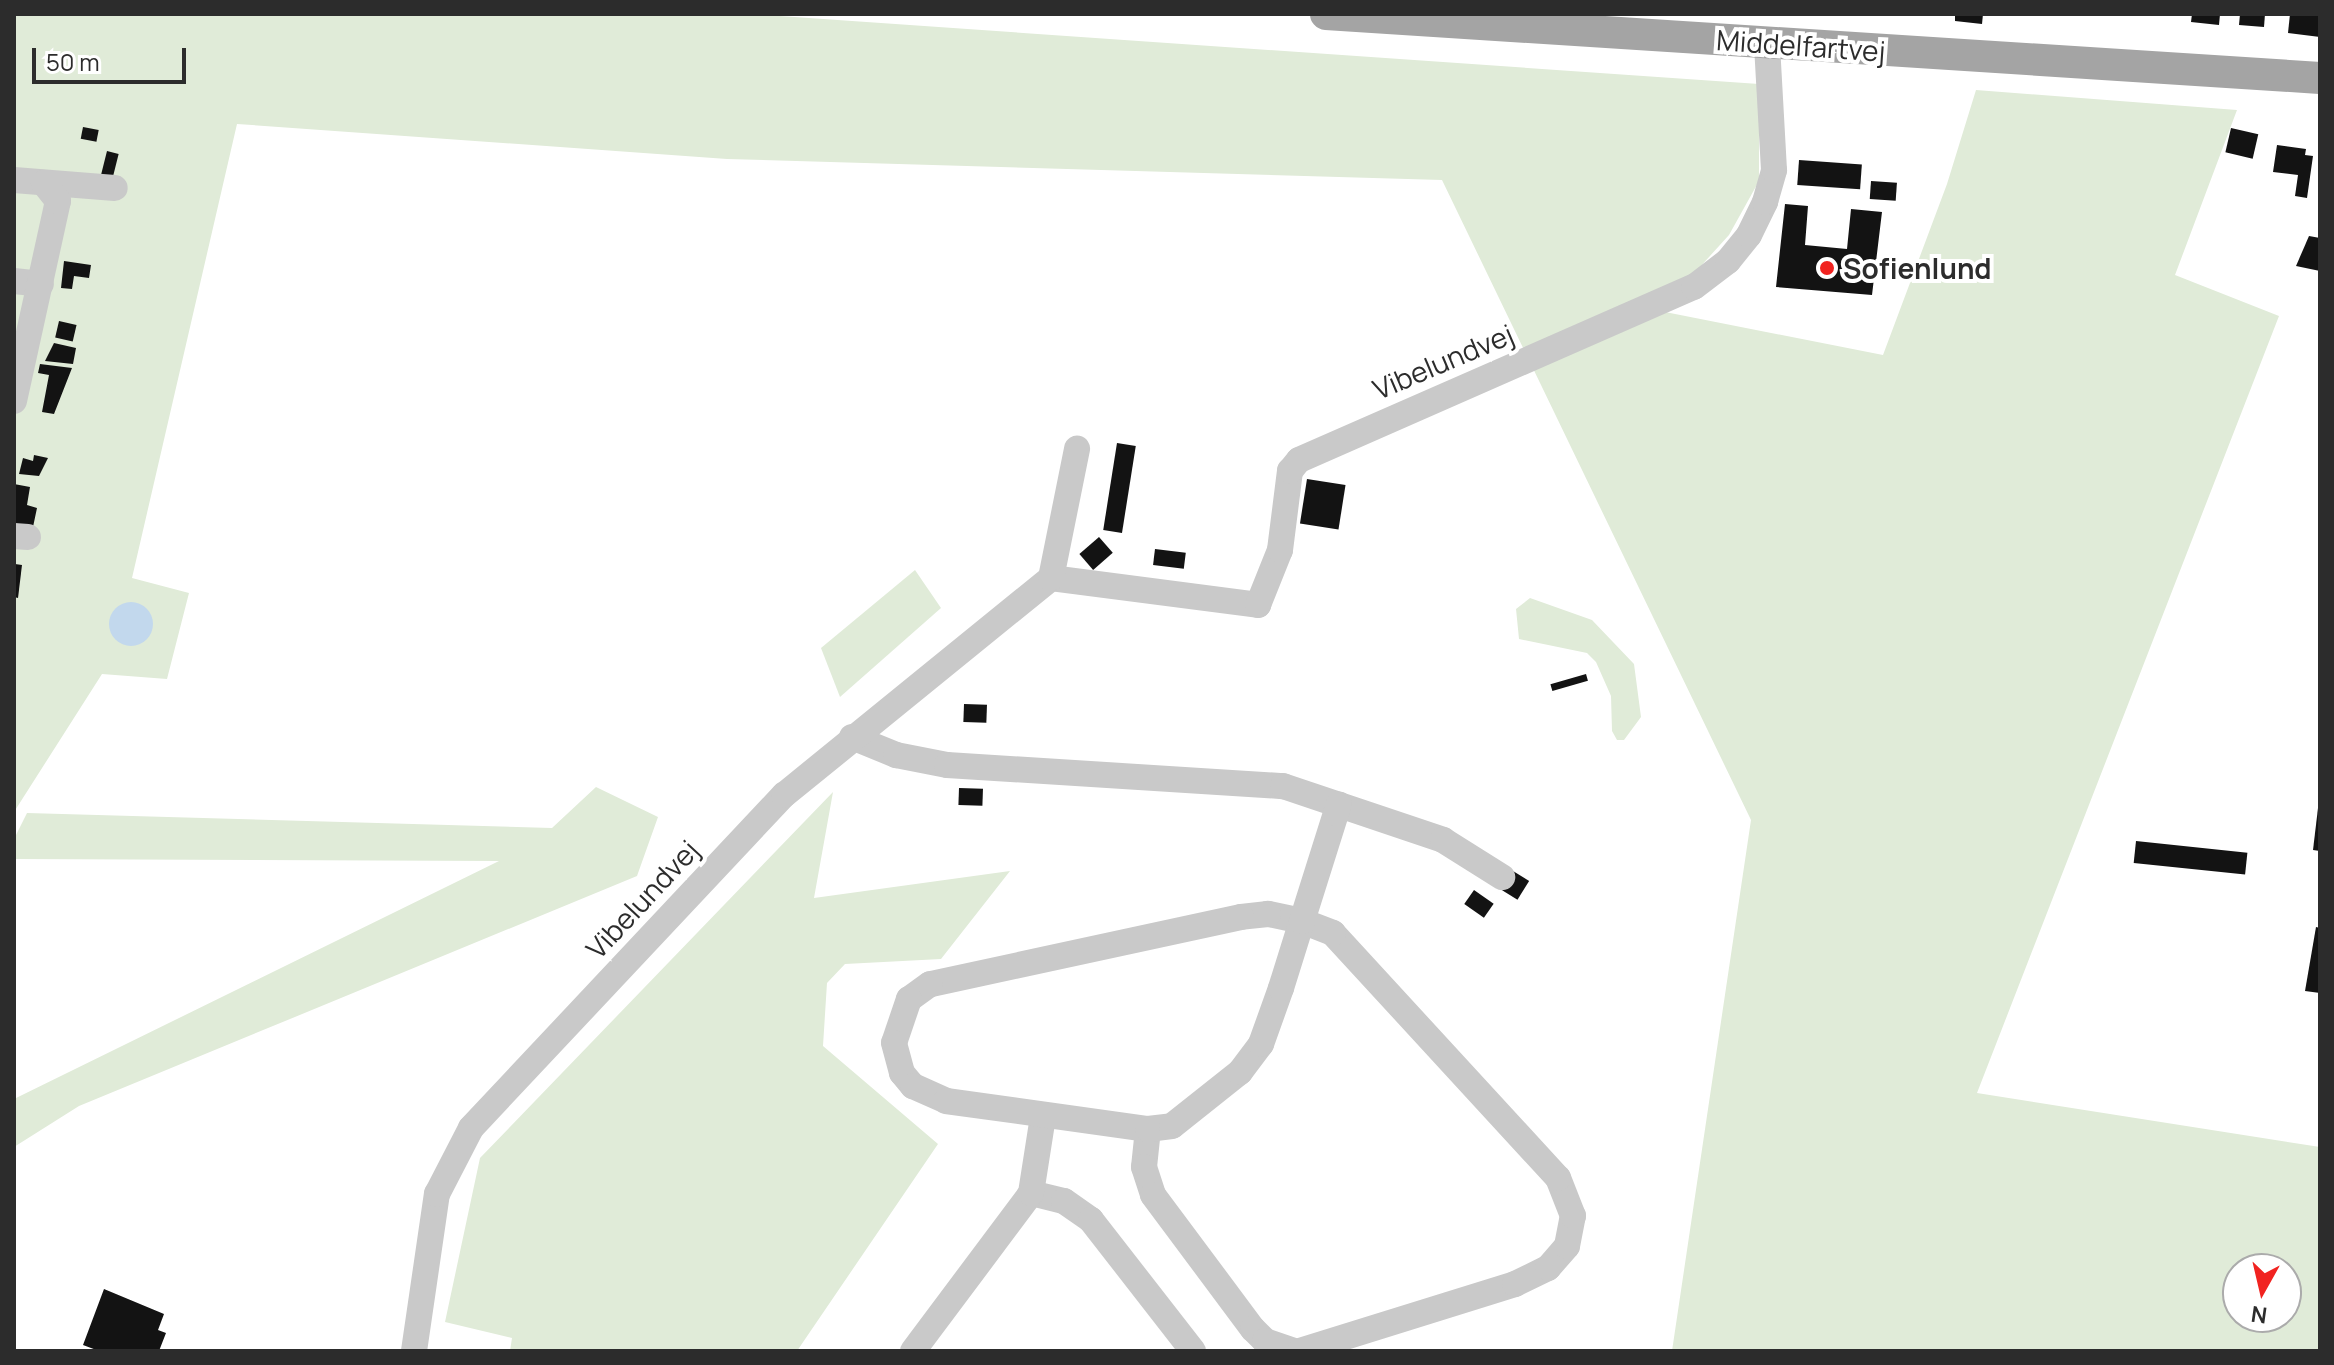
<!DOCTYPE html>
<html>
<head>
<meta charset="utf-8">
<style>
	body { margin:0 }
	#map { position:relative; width:2334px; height:1365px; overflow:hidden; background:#fff; font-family:Manrope,sans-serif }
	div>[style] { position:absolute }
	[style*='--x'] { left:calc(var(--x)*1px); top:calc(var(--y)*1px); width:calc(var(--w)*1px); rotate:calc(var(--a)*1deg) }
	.green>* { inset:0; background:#e0ebd8 }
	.water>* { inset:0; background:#c2d8ed }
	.round { border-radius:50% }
	.building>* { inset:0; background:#131313; transform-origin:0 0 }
	.minor>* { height:26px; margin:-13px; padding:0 13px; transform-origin:13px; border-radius:13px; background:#c9c9c9 }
	.major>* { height:32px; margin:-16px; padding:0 16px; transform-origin:16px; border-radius:16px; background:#a4a4a4 }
	.dots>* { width:22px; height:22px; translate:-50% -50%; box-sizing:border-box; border:4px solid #fff; border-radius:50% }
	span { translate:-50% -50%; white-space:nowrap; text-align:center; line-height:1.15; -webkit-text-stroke:8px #fff; paint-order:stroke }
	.street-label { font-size:28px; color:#2c2c2c }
	.poi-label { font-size:28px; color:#2c2c2c; font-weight:700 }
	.left { translate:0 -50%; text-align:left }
	.frame { position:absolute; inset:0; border:16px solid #2c2c2c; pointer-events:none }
	.north { position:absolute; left:2222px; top:1253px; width:80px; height:80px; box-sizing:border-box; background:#fff; border:2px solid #ababab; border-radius:50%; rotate:188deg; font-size:22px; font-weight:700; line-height:32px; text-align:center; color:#2c2c2c }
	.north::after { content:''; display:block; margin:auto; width:28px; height:36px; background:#f12320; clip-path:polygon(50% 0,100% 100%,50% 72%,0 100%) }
	.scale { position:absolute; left:32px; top:48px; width:154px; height:36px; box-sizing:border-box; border:4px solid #2c2c2c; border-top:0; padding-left:10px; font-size:24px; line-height:28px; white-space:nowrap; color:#2c2c2c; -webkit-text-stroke:6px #fff; paint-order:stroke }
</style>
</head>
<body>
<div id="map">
	<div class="green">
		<div style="clip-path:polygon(evenodd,14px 14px,750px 14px,1759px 84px,1759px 181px,1729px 235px,1660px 311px,1883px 355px,1947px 184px,1976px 90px,2237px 110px,2175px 275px,2279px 316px,1977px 1093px,2320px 1147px,2320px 1351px,1672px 1351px,1751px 820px,1442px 180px,727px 159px,237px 124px,132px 578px,189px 593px,167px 679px,102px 674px,14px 812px,14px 14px,2238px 1269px,2286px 1269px,2286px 1317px,2238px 1317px,2238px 1269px)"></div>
		<div style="clip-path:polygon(915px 570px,941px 608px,840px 697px,821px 648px)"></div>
		<div style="clip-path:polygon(1530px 598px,1592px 620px,1634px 664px,1641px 717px,1624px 740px,1617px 740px,1612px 731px,1611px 696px,1596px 662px,1587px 653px,1519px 639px,1516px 609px)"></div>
		<div style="clip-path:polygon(596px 787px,658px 817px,637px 876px,79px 1106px,14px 1147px,14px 1099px,499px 861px,14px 859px,14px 839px,27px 813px,552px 828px)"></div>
		<div style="clip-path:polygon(833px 792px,814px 898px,1010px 871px,941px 959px,845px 964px,827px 983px,823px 1046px,938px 1144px,797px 1351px,510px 1351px,512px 1338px,445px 1322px,480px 1158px)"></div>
	</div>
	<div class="water">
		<div class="round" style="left:109px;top:602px;width:44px;height:44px"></div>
	</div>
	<div class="building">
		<div style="clip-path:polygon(1955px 14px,1983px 14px,1982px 24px,1955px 21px)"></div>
		<div style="clip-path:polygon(2192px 14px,2220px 14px,2219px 25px,2191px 22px)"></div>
		<div style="clip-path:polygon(2240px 14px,2265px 14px,2264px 27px,2239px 25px)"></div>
		<div style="clip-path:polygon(2290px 14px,2320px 14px,2320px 37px,2288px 33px)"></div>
		<div style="left:83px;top:127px;width:16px;height:12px;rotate:11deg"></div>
		<div style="left:2231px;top:128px;width:28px;height:25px;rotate:13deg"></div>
		<div style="clip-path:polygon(2277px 145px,2306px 149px,2305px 155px,2313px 156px,2307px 198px,2295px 196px,2298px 175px,2273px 172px)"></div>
		<div style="left:107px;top:151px;width:12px;height:26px;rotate:14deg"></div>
		<div style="left:1799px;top:160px;width:63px;height:25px;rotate:4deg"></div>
		<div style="left:1871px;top:181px;width:26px;height:18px;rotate:4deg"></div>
		<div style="clip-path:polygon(1785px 204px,1808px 206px,1805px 245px,1847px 249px,1851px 209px,1882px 212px,1872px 295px,1776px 287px)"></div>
		<div style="clip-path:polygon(2309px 236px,2320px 238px,2320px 271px,2296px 266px)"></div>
		<div style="clip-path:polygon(64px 261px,91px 265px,89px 278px,74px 276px,72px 289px,61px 288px)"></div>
		<div style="left:59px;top:321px;width:18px;height:17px;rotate:13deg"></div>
		<div style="clip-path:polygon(54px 343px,76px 348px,73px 364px,45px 361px)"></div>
		<div style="clip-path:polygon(40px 364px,72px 368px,54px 414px,42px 412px,49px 375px,38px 373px)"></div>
		<div style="left:1117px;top:443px;width:19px;height:88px;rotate:9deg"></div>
		<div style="clip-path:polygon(34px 455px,48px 458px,39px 476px,19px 474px,23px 458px,33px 461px)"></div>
		<div style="left:1307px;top:479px;width:39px;height:45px;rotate:9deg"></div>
		<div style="clip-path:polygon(14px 484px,30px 487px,27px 505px,37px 508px,33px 527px,14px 526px)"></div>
		<div style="left:1099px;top:537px;width:21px;height:26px;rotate:49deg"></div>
		<div style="left:1155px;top:549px;width:31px;height:16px;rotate:7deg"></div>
		<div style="clip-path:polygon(15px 564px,22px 565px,18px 598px,14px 597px)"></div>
		<div style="left:1586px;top:674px;width:7px;height:37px;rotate:74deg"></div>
		<div style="left:964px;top:704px;width:23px;height:18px;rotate:2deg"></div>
		<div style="left:959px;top:788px;width:24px;height:17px;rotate:2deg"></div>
		<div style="clip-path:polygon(2318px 808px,2320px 808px,2320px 851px,2313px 850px)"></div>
		<div style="left:2136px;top:841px;width:112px;height:22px;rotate:6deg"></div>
		<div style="left:1513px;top:871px;width:19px;height:22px;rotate:32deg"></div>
		<div style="left:1474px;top:890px;width:24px;height:17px;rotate:35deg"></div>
		<div style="clip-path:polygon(2316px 927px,2320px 928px,2320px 993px,2305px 991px)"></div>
		<div style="clip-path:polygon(104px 1289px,164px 1314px,158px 1330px,166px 1333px,159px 1351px,99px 1351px,83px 1345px)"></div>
	</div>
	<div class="minor">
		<div style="--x:14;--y:180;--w:101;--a:4.5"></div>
		<div style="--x:14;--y:281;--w:27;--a:6"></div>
		<div style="--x:14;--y:401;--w:205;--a:-77.6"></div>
		<div style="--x:58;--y:201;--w:23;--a:-128"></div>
		<div style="--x:14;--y:536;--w:14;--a:4"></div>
		<div style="--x:1051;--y:578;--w:209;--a:7.4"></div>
		<div style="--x:1258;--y:605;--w:59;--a:-68.2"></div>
		<div style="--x:1280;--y:550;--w:80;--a:-82.8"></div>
		<div style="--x:1290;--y:471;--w:14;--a:-51"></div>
		<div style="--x:1299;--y:460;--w:431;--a:-23.7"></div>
		<div style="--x:1694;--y:287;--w:43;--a:-37.4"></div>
		<div style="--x:1728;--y:261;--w:33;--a:-51"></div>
		<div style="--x:1749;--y:235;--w:37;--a:-64"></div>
		<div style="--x:1765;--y:202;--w:33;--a:-74"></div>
		<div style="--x:1774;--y:170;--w:127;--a:-93.2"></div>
		<div style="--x:852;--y:737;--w:48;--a:22.2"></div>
		<div style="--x:896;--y:755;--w:52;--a:11.1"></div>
		<div style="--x:947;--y:765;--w:337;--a:3.6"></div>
		<div style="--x:1283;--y:786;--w:169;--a:18.6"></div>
		<div style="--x:1443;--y:840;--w:70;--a:32.1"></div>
		<div style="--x:1148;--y:1129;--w:38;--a:96"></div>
		<div style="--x:1144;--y:1167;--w:29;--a:72"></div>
		<div style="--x:1153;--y:1195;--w:167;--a:53.3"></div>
		<div style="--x:1253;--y:1329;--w:17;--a:45"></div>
		<div style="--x:1265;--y:1341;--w:31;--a:19"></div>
		<div style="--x:1031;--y:1193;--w:34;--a:14"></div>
		<div style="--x:1064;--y:1201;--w:33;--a:35"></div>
		<div style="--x:1091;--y:1220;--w:166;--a:52.1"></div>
		<div style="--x:414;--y:1351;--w:159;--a:-81.7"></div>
		<div style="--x:437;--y:1194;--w:74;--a:-62.7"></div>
		<div style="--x:471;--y:1128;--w:457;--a:-46.8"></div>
		<div style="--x:784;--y:795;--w:344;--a:-39.1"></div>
		<div style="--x:1051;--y:578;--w:132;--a:-78.6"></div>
		<div style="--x:913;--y:1351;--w:197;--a:-53.2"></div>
		<div style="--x:1031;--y:1193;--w:78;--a:-81.1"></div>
		<div style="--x:1300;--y:1351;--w:225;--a:-17.3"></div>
		<div style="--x:1515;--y:1284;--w:37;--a:-26"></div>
		<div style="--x:1548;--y:1268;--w:29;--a:-49"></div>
		<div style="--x:1567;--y:1246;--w:31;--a:-79"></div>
		<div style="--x:1573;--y:1216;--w:41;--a:-111.5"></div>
		<div style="--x:1558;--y:1178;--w:333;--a:-132.6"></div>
		<div style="--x:1333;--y:933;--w:33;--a:-159"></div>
		<div style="--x:1302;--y:921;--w:35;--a:-168"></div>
		<div style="--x:1268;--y:914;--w:27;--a:174"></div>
		<div style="--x:1241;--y:917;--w:318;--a:167.8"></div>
		<div style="--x:930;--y:984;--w:26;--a:144"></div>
		<div style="--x:909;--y:999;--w:46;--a:108.8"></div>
		<div style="--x:894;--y:1043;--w:31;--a:75"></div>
		<div style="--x:902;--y:1073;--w:17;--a:50"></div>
		<div style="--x:913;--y:1086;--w:36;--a:24"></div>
		<div style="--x:946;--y:1101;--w:204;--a:7.9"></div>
		<div style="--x:1148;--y:1129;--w:24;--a:-7"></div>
		<div style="--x:1172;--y:1126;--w:87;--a:-38.5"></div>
		<div style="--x:1240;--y:1072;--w:35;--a:-53"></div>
		<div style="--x:1261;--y:1044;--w:59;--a:-70.3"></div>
		<div style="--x:1281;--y:988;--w:70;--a:-72.6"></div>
		<div style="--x:1302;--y:921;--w:113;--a:-72.5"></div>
		<div style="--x:1336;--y:813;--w:9;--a:-72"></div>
	</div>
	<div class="major">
		<div style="--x:1326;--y:14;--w:996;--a:3.68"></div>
	</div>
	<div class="dots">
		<div style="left:1827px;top:268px;background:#f12320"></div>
	</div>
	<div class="street-label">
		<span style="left:1801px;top:45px;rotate:4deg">Middelfartvej</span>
		<span style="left:1443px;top:361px;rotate:-23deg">Vibelundvej</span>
		<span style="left:642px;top:899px;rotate:-47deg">Vibelundvej</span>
	</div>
	<div class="poi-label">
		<span class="left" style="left:1843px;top:268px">Sofienlund</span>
	</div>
	<div class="frame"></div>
	<div class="north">N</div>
	<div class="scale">50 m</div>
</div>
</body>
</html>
